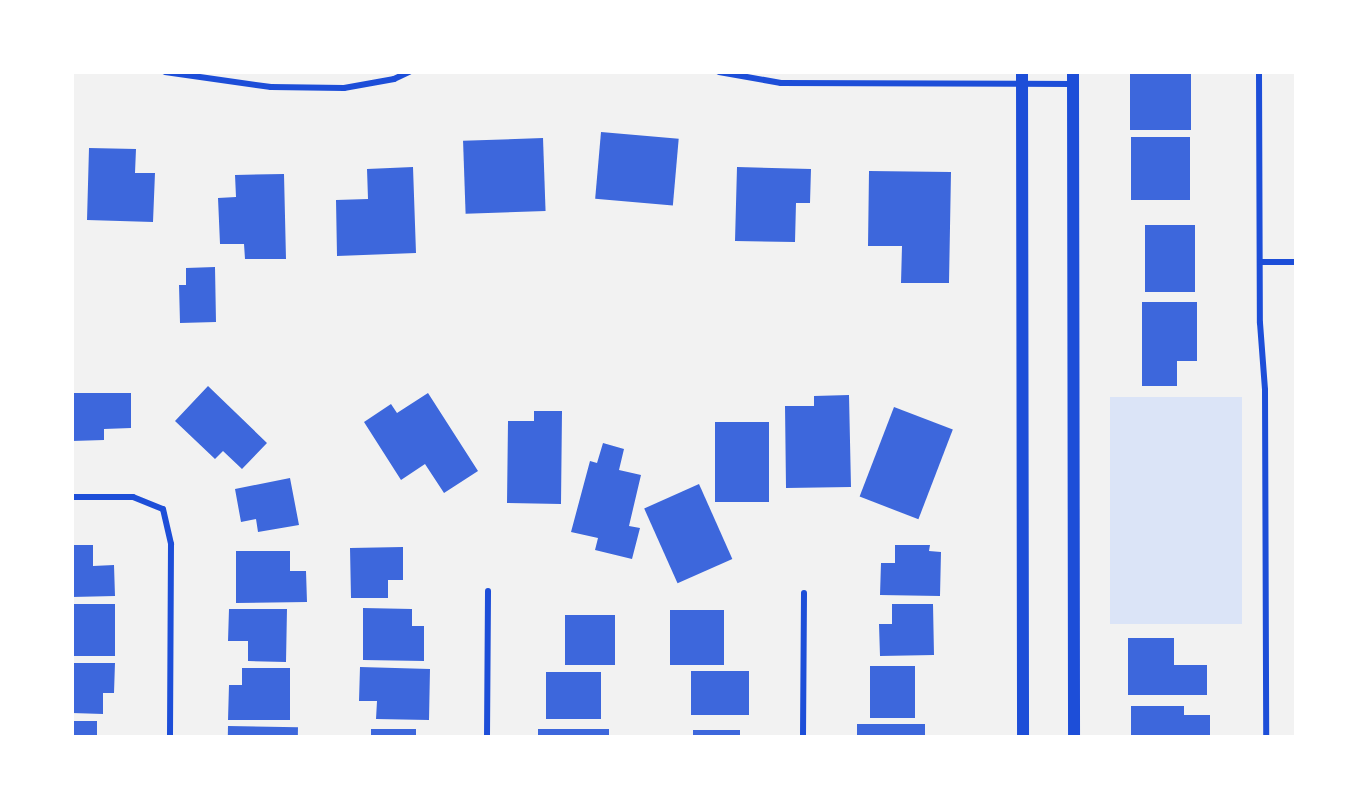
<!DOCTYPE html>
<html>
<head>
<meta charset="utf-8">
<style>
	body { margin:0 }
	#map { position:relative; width:1368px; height:809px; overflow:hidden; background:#f2f2f2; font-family:Karla,sans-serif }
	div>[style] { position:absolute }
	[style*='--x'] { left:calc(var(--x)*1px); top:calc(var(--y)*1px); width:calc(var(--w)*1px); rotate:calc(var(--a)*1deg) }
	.green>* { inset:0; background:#dbe4f7; transform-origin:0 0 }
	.building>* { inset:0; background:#3d67dc; transform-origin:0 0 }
	.minor>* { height:6px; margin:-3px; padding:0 3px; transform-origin:3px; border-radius:3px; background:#1d4ed8 }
	.secondary>* { height:12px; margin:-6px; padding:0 6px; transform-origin:6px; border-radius:6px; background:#1d4ed8 }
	span { translate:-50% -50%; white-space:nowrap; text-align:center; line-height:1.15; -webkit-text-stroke:4.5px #fff; paint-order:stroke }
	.frame { position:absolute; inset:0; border:74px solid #fff; pointer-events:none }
</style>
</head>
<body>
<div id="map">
	<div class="green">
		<div style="left:1242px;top:397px;width:227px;height:132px;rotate:90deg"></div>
	</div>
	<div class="building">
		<div style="left:1130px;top:72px;width:61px;height:58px"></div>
		<div style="left:601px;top:132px;width:78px;height:67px;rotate:5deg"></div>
		<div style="left:1131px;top:137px;width:59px;height:63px"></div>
		<div style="left:543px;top:138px;width:73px;height:80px;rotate:88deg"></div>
		<div style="clip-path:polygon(89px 148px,136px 149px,135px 173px,155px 173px,153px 222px,87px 220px)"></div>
		<div style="clip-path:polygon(413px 167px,416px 253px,337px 256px,336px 200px,368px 199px,367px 169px)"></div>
		<div style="clip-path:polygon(737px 167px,811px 169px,810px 203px,796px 203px,795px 242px,735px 241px)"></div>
		<div style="clip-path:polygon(869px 171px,951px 172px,949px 283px,901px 283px,902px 246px,868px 246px)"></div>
		<div style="clip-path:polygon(284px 174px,286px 259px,245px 259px,244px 244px,220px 244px,218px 198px,236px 197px,235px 175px)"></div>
		<div style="left:1145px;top:225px;width:50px;height:67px"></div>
		<div style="clip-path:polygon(215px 267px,216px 322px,180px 323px,179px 285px,186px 285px,186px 268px)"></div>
		<div style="clip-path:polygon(1142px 302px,1197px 302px,1197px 361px,1177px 361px,1177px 386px,1142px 386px)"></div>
		<div style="clip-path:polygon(208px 386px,267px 443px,242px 469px,223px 451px,215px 459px,175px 421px)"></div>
		<div style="clip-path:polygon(72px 393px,131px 393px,131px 428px,104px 429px,104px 440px,72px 441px)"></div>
		<div style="clip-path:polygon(428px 393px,478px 471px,444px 493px,425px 464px,401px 480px,364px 422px,391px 404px,397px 413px)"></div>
		<div style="clip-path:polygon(849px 395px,851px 487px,786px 488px,785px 406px,814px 406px,814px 396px)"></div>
		<div style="left:894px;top:407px;width:63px;height:96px;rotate:21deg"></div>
		<div style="clip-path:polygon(534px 411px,562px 411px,561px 504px,507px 503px,508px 421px,534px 421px)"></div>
		<div style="left:715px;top:422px;width:54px;height:80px"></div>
		<div style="clip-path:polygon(603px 443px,624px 449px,619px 470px,641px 475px,629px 526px,640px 528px,632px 559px,595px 550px,598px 538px,571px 532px,590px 461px,597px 463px)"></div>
		<div style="clip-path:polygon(290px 478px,299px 525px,258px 532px,256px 519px,241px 522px,235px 489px)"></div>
		<div style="left:699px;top:484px;width:82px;height:60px;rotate:66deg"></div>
		<div style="clip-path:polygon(72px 545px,93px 545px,93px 566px,114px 565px,115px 596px,72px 597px)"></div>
		<div style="clip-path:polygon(895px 545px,930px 545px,929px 551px,941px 552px,940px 596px,880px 595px,881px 563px,895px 563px)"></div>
		<div style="clip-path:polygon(403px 547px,403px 580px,388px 580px,388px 598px,351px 598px,350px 548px)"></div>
		<div style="clip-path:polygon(236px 551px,290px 551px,290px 571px,306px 571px,307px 602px,236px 603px)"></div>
		<div style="left:72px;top:604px;width:43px;height:52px"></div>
		<div style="clip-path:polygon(892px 604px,933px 604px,934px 655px,880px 656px,879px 624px,892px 624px)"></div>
		<div style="clip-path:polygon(363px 608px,412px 609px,412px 626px,424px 626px,424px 661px,363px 660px)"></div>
		<div style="clip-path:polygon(229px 609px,287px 609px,286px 662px,248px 661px,248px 641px,228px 641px)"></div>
		<div style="left:670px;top:610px;width:54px;height:55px"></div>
		<div style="left:565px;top:615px;width:50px;height:50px"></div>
		<div style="clip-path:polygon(1128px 638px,1174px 638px,1174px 665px,1207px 665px,1207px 695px,1128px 695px)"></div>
		<div style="clip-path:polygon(72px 663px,115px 663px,114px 693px,103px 693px,103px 714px,72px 713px)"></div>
		<div style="left:870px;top:666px;width:45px;height:52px"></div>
		<div style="clip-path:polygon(360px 667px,430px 669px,429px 720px,376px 719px,377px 701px,359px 701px)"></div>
		<div style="clip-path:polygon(242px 668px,290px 668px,290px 720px,228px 720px,229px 685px,242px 685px)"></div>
		<div style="left:691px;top:671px;width:58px;height:44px"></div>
		<div style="left:546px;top:672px;width:55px;height:47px"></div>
		<div style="clip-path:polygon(1131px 706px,1184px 706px,1184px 715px,1210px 715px,1210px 737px,1131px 737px)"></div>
		<div style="left:72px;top:721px;width:25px;height:16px"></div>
		<div style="left:857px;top:724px;width:68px;height:13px"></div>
		<div style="left:228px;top:726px;width:70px;height:11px;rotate:1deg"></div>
		<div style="left:416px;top:729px;width:8px;height:45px;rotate:90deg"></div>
		<div style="left:538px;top:729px;width:71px;height:8px"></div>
		<div style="left:693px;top:730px;width:47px;height:7px"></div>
	</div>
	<div class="minor">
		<div style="--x:165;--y:72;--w:107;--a:8.1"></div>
		<div style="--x:271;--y:87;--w:73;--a:0.8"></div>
		<div style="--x:344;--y:88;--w:51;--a:-10.2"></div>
		<div style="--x:394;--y:79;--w:17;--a:-25"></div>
		<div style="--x:719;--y:72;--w:63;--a:10.1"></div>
		<div style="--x:781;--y:83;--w:292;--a:0.2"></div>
		<div style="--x:1259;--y:72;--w:251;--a:89.8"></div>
		<div style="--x:1260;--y:323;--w:67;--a:85.7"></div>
		<div style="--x:1265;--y:390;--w:347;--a:89.8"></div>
		<div style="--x:1260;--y:262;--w:36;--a:0"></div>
		<div style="--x:72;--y:497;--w:61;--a:0"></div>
		<div style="--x:133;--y:497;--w:32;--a:22"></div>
		<div style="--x:163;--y:509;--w:36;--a:77"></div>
		<div style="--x:171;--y:544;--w:193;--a:90.3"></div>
		<div style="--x:487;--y:737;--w:146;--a:-89.6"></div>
		<div style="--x:803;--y:737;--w:144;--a:-89.6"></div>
	</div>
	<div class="secondary">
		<div style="--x:1022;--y:72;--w:665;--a:89.91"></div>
		<div style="--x:1073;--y:72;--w:665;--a:89.91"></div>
	</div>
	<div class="frame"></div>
</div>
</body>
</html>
